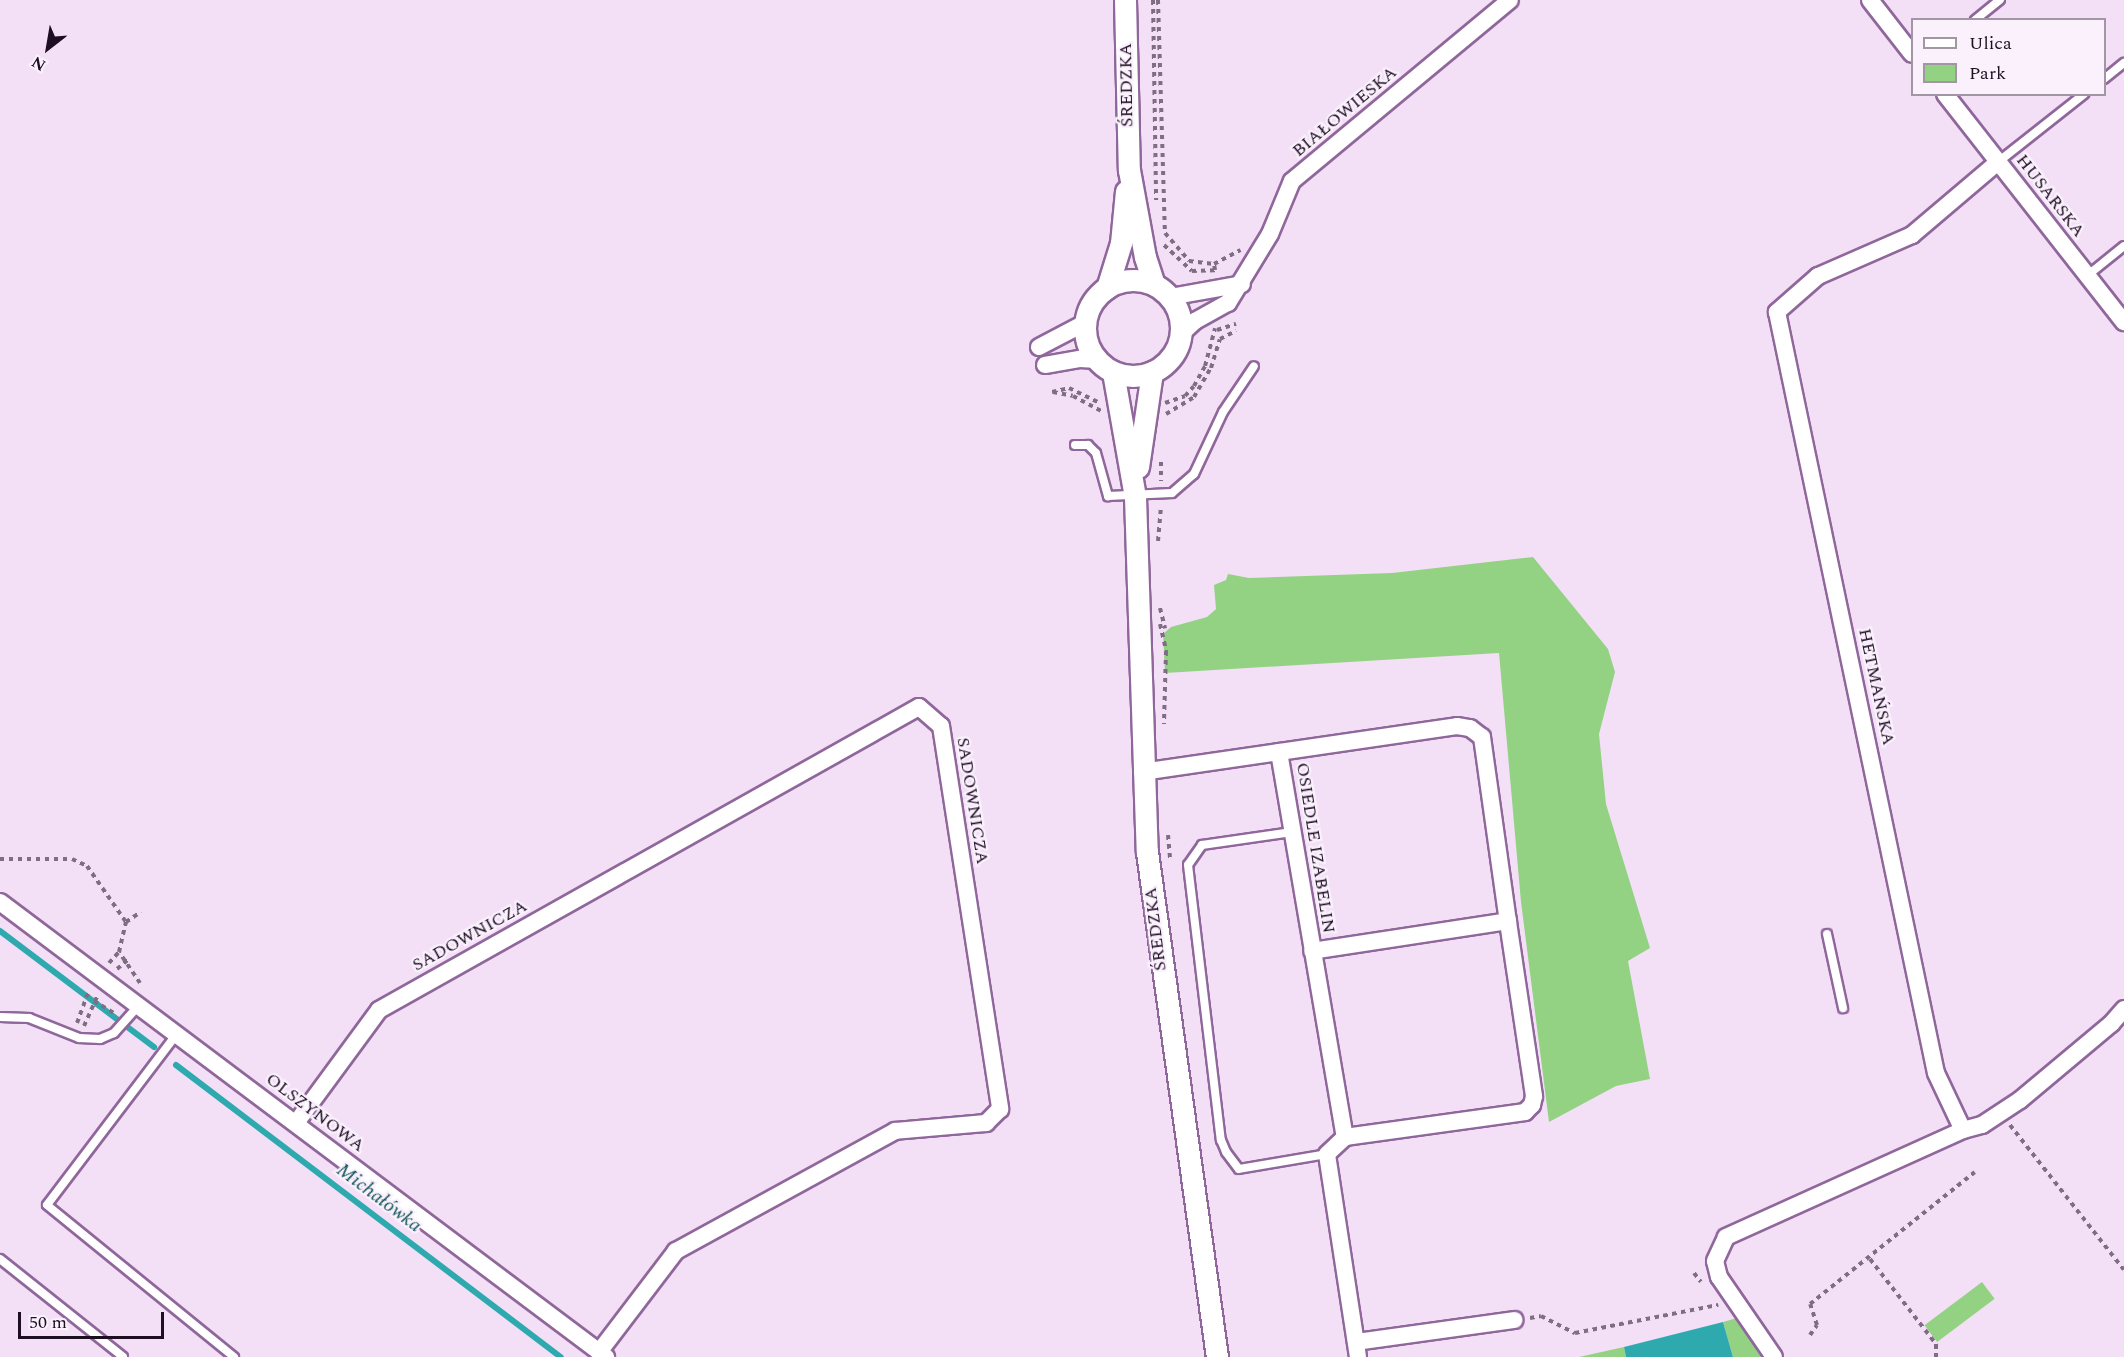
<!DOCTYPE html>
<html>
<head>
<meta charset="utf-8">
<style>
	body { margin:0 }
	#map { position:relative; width:2124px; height:1357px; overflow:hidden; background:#f3e0f7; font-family:Spectral,serif }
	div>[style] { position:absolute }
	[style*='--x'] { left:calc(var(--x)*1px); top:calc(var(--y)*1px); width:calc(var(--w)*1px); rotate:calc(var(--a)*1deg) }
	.green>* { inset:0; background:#93d282; transform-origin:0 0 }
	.water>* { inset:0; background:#2eaaaf }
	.stream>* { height:6px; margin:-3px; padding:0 3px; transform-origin:3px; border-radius:3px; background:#2eaaaf }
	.path>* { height:4px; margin-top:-2px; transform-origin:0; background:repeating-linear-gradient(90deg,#7f6d83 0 4.5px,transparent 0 9px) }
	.roads { filter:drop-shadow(2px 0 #90679b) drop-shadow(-2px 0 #90679b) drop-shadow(0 2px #90679b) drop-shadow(0 -2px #90679b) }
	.service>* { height:8px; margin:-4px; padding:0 4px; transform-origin:4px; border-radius:4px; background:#fff }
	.minor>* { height:16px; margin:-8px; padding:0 8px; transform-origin:8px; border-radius:8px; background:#fff }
	.tertiary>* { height:21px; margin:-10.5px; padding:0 10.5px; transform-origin:10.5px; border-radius:10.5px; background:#fff }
	.tertiary>.ring { margin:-10.5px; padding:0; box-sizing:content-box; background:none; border:21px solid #fff; border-radius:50% }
	span { translate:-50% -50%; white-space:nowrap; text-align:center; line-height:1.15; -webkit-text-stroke:4.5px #faf1fd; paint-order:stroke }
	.street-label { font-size:18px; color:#1e0e22 }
	.water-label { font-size:20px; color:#0f5457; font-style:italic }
	.legend { position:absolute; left:1911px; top:18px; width:195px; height:78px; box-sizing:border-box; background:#faf1fd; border:2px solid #a296a5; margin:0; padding:8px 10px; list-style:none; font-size:18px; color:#1e0e22 }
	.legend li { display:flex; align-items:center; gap:12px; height:30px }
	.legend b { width:30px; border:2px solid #a296a5 }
	.north { position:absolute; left:18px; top:18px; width:60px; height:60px; -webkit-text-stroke:4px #faf1fd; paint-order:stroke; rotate:211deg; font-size:16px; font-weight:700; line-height:24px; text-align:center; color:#1e0e22 }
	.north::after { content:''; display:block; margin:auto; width:21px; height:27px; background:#1e0e22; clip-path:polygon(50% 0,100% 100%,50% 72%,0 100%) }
	.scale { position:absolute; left:18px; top:1312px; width:146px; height:27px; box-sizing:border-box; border:3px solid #1e0e22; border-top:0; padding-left:8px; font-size:18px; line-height:21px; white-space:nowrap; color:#1e0e22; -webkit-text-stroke:4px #faf1fd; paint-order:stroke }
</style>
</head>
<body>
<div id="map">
	<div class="green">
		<div style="clip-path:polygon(1533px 557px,1608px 649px,1615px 672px,1599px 734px,1606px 804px,1650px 948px,1628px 961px,1650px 1079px,1616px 1086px,1549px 1122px,1521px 902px,1499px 653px,1165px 673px,1163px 634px,1171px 627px,1207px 617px,1216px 609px,1214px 585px,1226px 580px,1228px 574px,1249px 578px,1392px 573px)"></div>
		<div style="left:1982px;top:1282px;width:21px;height:72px;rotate:53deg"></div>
		<div style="clip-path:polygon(1737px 1318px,1761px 1357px,1733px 1357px,1723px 1322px)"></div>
		<div style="clip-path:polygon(1624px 1347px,1626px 1357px,1579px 1357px)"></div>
	</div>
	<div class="water">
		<div style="clip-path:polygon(1723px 1322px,1733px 1357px,1626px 1357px,1624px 1347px)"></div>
	</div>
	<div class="stream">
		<div style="--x:0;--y:931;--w:193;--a:37"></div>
		<div style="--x:176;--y:1065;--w:483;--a:37.2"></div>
	</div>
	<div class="path">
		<div style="--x:1153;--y:0;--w:200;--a:89.1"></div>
		<div style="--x:1158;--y:0;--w:233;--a:88.3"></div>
		<div style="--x:1165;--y:233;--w:37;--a:49"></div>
		<div style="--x:1189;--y:261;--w:25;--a:7"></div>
		<div style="--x:1164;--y:245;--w:38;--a:43"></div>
		<div style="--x:1192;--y:271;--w:23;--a:-2"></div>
		<div style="--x:1215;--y:270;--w:6;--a:-99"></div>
		<div style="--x:1214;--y:264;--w:30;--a:-28"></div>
		<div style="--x:1217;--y:330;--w:20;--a:-18"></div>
		<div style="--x:1052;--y:392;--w:17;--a:-13"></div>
		<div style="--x:1069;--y:388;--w:34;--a:26"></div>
		<div style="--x:1053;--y:392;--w:20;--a:11"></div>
		<div style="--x:1073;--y:396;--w:32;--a:28"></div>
		<div style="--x:1165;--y:403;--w:21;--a:-19"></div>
		<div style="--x:1185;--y:396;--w:13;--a:-48"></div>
		<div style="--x:1194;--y:386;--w:23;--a:-61"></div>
		<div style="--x:1205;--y:366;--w:39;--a:-75"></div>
		<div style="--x:1166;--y:414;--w:33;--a:-31"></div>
		<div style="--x:1194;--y:397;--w:34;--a:-60"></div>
		<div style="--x:1211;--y:368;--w:30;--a:-73"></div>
		<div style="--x:1220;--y:339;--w:18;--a:-27"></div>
		<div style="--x:1161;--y:462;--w:19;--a:90"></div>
		<div style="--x:1158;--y:541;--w:34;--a:-85"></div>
		<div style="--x:1160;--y:608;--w:21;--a:76"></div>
		<div style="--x:1160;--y:624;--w:28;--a:77"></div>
		<div style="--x:1166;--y:651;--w:73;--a:91.6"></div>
		<div style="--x:1168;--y:835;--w:25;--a:85"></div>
		<div style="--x:0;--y:859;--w:72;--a:0"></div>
		<div style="--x:72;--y:859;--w:17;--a:25"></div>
		<div style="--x:87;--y:866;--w:68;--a:55.1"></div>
		<div style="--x:109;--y:963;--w:15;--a:-48"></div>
		<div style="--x:117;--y:969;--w:17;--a:-40"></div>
		<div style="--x:140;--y:983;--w:37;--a:-124"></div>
		<div style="--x:119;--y:952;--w:31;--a:-77"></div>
		<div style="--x:126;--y:922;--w:18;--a:-34"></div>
		<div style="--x:94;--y:1001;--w:23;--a:31"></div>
		<div style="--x:77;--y:1023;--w:35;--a:-70"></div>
		<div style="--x:84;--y:1026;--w:34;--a:-66"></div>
		<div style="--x:2010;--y:1125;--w:184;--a:51.8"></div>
		<div style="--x:1870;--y:1259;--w:108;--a:52.2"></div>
		<div style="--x:1936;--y:1344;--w:13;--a:90"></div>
		<div style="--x:1694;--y:1273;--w:11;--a:52"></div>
		<div style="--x:1530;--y:1318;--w:11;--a:-10"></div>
		<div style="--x:1541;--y:1316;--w:38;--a:27"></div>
		<div style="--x:1575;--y:1333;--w:146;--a:-11.1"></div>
		<div style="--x:1810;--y:1335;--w:12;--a:-55"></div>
		<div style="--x:1817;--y:1325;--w:22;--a:-108"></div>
		<div style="--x:1810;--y:1304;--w:211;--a:-38.7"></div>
	</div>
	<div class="roads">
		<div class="service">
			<div style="--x:1975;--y:20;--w:32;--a:-39"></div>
			<div style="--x:2104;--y:79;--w:26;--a:-39"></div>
			<div style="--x:1998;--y:162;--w:110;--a:-38.3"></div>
			<div style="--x:2088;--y:275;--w:46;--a:-38.9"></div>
			<div style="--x:1075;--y:445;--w:13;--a:0"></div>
			<div style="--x:1088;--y:445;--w:11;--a:45"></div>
			<div style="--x:1096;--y:453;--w:45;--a:74.4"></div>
			<div style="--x:1108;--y:496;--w:64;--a:-2.7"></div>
			<div style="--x:1172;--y:493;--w:29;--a:-41"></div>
			<div style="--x:1194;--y:474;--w:68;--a:-64.9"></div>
			<div style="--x:1223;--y:412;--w:55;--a:-56"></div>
			<div style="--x:1292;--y:832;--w:91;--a:171.8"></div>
			<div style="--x:1202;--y:845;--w:24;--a:125"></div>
			<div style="--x:1188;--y:865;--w:277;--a:83.2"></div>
			<div style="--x:1221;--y:1140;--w:13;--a:67"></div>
			<div style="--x:1226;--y:1152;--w:21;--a:53"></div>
			<div style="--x:1239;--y:1169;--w:89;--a:-9.7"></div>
			<div style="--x:1827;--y:934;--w:76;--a:77.8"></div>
			<div style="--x:0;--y:1017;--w:29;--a:2"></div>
			<div style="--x:29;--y:1018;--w:54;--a:21.8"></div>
			<div style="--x:79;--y:1038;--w:21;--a:3"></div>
			<div style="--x:100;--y:1039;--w:15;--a:-23"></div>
			<div style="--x:114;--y:1033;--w:36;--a:-48"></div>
			<div style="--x:176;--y:1035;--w:213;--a:127.2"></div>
			<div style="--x:47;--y:1205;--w:241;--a:39.1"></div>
			<div style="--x:0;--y:1259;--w:157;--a:38.5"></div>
		</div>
		<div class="minor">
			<div style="--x:1870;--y:0;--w:68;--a:52.1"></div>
			<div style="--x:1945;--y:94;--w:290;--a:51.9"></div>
			<div style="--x:1998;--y:162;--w:113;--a:139.7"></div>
			<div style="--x:1912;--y:235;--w:103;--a:156.4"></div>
			<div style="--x:1818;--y:276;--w:55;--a:138.7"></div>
			<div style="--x:1777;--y:312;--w:777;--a:78.2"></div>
			<div style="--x:1936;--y:1073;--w:63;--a:64.7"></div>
			<div style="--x:1963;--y:1130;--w:20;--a:-15"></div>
			<div style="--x:1982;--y:1125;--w:45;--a:-33.3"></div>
			<div style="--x:2020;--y:1100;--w:119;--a:-39.9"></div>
			<div style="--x:2111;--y:1024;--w:20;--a:-49"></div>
			<div style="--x:1170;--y:297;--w:73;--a:-10.2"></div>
			<div style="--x:1180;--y:335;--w:21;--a:-43"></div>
			<div style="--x:1195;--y:321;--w:38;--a:-29"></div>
			<div style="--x:1228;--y:303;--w:81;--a:-58.7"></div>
			<div style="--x:1270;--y:234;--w:57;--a:-67.5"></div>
			<div style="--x:1292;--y:181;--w:283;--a:-39.7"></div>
			<div style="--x:1039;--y:347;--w:52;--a:-27.6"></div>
			<div style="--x:1045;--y:365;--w:36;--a:-10"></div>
			<div style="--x:1080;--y:359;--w:17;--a:3"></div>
			<div style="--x:1279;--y:752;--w:391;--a:80.3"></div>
			<div style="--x:1142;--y:772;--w:318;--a:-8.3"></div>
			<div style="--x:1457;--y:726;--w:13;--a:9"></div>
			<div style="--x:1470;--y:728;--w:15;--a:37"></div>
			<div style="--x:1482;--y:737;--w:186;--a:82"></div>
			<div style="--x:1508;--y:921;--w:198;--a:171.3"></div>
			<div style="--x:0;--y:902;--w:758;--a:36.9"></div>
			<div style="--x:296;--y:1123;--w:140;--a:-53.7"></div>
			<div style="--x:379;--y:1010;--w:619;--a:-29.3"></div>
			<div style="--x:919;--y:707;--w:29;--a:41"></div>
			<div style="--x:941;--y:726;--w:388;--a:81.2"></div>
			<div style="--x:1000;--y:1109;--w:20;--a:135"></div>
			<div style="--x:986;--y:1123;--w:91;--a:175"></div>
			<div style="--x:895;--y:1131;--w:250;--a:151.3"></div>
			<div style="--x:676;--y:1251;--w:127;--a:127.3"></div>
			<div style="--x:1356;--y:1342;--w:160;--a:-7.9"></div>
			<div style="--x:1358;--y:1357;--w:205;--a:-98.7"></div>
			<div style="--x:1327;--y:1154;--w:25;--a:-43"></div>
			<div style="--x:1345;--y:1137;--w:182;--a:-7.9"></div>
			<div style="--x:1525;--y:1112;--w:10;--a:-45"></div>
			<div style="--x:1532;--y:1105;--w:9;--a:-77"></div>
			<div style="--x:1534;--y:1096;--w:177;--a:-98.5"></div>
			<div style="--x:1774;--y:1357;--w:97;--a:-124.5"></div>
			<div style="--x:1719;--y:1277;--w:16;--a:-104"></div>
			<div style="--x:1715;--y:1261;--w:26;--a:-65"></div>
			<div style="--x:1726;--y:1237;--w:260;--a:-24.3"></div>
		</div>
		<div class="tertiary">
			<div style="--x:1125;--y:0;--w:170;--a:88.7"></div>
			<div style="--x:1129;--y:170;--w:88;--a:79.6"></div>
			<div style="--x:1145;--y:257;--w:29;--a:72"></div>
			<div class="ring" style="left:1085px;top:280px;width:75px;height:75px"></div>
			<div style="--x:1107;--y:288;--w:47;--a:-72.7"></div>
			<div style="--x:1121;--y:243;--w:52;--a:-84.5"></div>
			<div style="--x:1113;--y:372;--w:127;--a:80"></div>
			<div style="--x:1135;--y:497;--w:355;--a:88.1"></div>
			<div style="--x:1147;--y:852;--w:510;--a:82.11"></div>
			<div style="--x:1138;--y:467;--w:96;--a:-81.6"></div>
		</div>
	</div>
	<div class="street-label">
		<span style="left:1127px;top:85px;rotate:-91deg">ŚREDZKA</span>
		<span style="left:1345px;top:112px;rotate:-40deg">BIAŁOWIESKA</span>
		<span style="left:2050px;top:196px;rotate:52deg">HUSARSKA</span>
		<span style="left:1876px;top:687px;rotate:78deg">HETMAŃSKA</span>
		<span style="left:972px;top:801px;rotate:81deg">SADOWNICZA</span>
		<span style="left:1315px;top:848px;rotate:81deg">OSIEDLE IZABELIN</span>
		<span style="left:1156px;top:929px;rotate:-97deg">ŚREDZKA</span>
		<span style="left:470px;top:936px;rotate:-29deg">SADOWNICZA</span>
		<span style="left:315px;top:1113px;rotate:37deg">OLSZYNOWA</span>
	</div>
	<div class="water-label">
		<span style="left:379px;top:1198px;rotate:37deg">Michałówka</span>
	</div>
	<ul class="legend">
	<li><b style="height:8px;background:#fff"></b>Ulica</li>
	<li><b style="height:16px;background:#93d282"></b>Park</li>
	</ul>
	<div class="north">N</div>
	<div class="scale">50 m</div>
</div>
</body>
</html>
